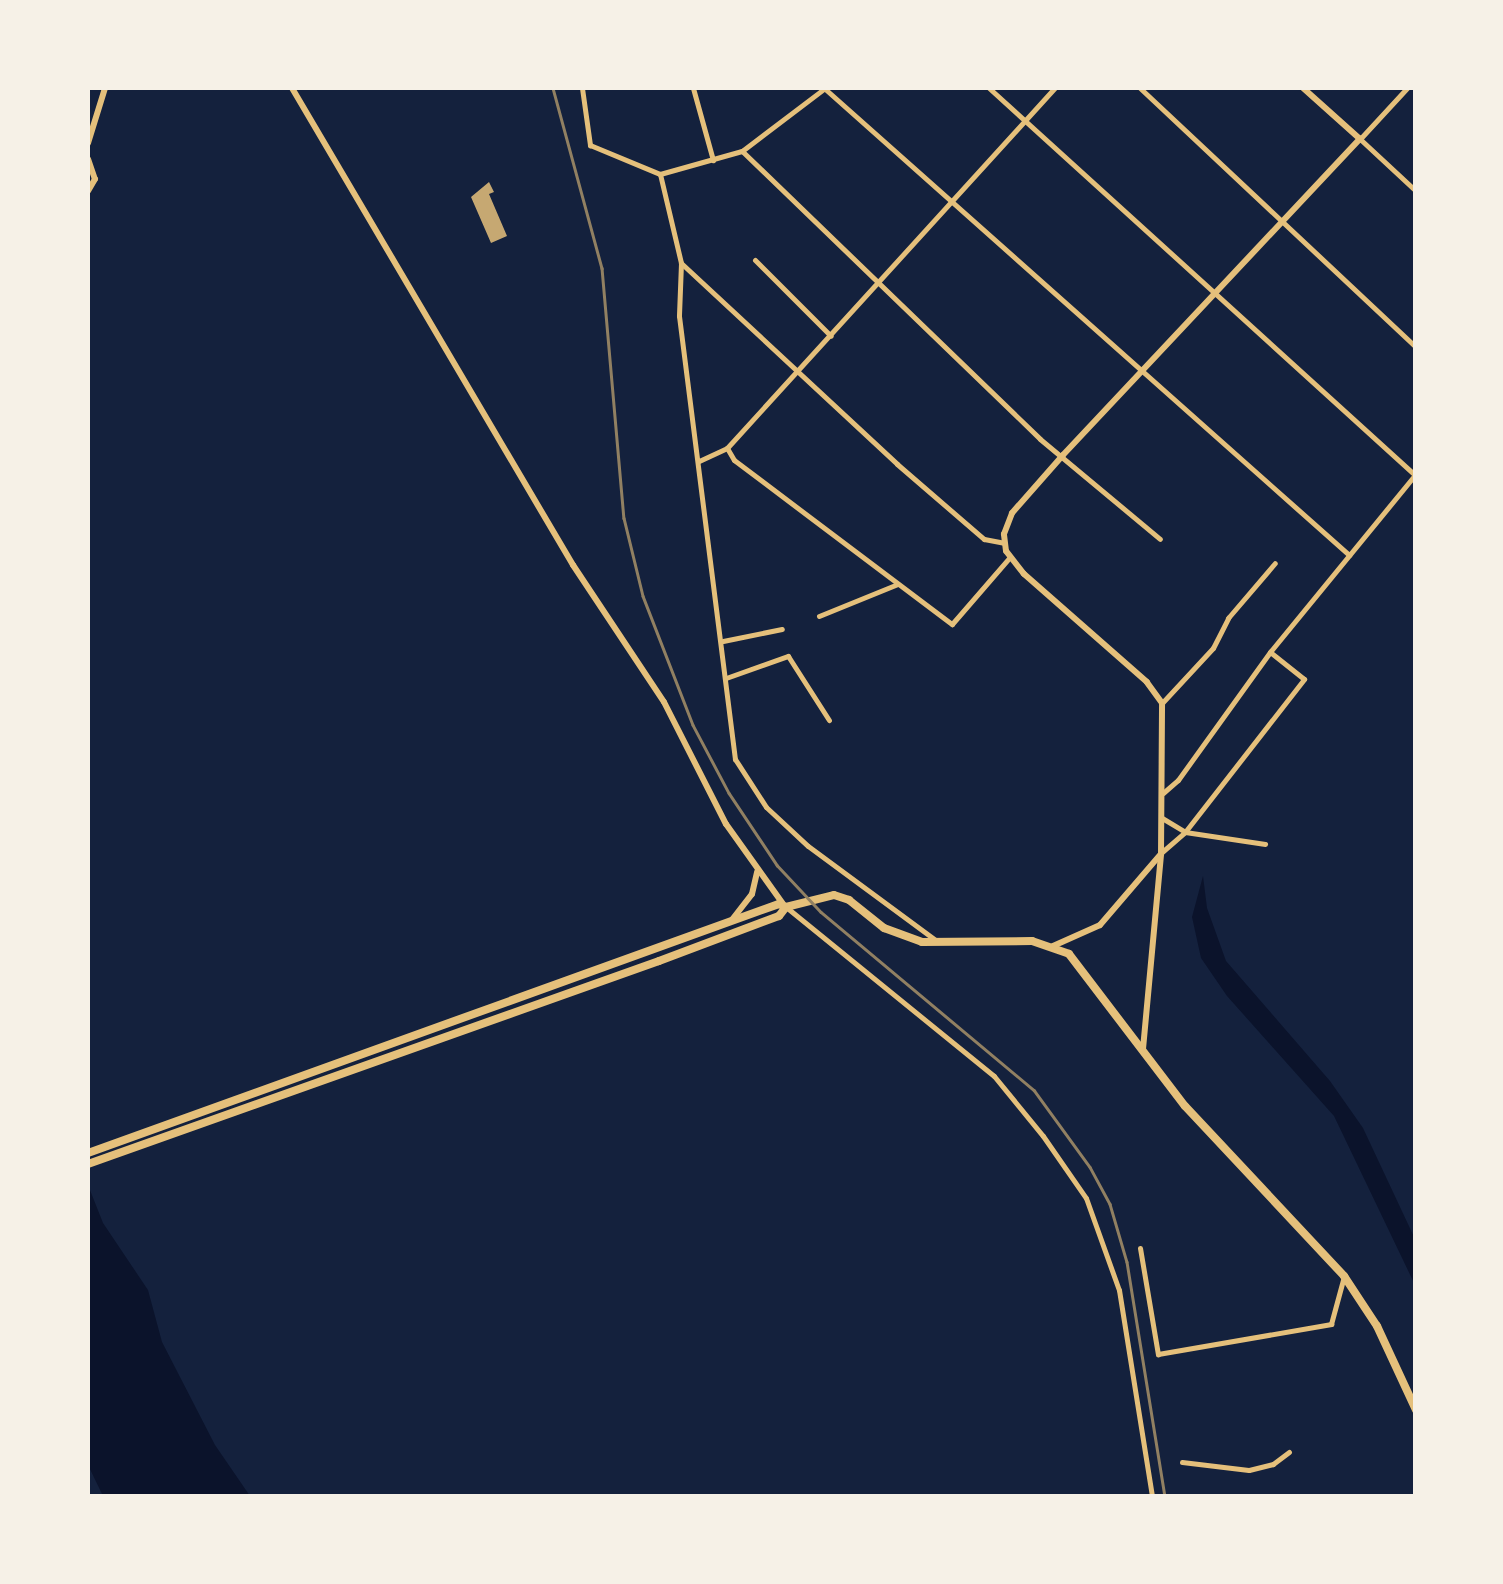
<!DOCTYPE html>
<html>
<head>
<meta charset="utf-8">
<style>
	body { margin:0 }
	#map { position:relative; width:1503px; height:1584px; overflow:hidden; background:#14213d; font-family:Arial,sans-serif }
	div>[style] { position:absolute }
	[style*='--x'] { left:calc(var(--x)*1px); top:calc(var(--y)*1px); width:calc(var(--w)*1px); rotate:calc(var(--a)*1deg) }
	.water>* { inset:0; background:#0b132b }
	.building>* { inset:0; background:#c6a872 }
	.minor>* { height:5px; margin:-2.5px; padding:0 2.5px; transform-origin:2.5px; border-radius:2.5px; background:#e5c07b }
	.tertiary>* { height:6px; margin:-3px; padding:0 3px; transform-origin:3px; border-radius:3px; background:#e5c07b }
	.secondary>* { height:6px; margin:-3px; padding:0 3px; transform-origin:3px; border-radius:3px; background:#e5c07b }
	.primary>* { height:8px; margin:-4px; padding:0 4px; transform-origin:4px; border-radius:4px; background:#e5c07b }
	.rail>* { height:2.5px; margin:-1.25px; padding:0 1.25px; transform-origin:1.25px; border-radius:1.25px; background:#918062 }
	span { translate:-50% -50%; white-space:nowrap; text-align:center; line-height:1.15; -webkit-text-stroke:8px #f6f1e7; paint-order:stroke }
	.frame { position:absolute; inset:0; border:90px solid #f6f1e7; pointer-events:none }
</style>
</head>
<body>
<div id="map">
	<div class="water">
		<div style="clip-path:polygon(1203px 876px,1207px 908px,1226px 961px,1330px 1081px,1363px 1128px,1415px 1239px,1415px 1285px,1334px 1116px,1227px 996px,1201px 958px,1192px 917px)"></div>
		<div style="clip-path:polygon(88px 1185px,103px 1223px,148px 1290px,162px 1342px,215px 1445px,250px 1496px,103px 1496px,88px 1465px)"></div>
	</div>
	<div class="building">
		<div style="clip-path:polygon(489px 182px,494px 192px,489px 194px,507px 236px,491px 243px,471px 197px)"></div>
	</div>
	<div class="minor">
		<div style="--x:582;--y:88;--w:58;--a:82"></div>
		<div style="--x:590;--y:145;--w:76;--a:22.5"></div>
		<div style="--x:693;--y:88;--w:75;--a:74.5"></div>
		<div style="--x:824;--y:88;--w:703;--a:41.65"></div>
		<div style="--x:989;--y:88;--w:576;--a:42.25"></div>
		<div style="--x:1140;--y:88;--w:378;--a:43.2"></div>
		<div style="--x:1407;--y:88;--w:69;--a:132.7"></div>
		<div style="--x:1360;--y:139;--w:76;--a:42.9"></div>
		<div style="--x:742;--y:151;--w:414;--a:44"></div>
		<div style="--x:1040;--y:439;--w:156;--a:39.8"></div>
		<div style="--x:660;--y:174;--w:91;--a:76.7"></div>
		<div style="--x:681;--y:263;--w:53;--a:92.2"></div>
		<div style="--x:679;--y:316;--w:447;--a:82.8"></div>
		<div style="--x:735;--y:759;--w:57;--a:57.1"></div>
		<div style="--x:766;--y:807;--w:57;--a:42.9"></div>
		<div style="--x:808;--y:846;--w:160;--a:36.4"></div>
		<div style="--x:660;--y:174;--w:85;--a:-15.7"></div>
		<div style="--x:742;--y:151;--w:104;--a:-37.2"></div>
		<div style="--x:755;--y:260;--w:107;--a:45"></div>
		<div style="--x:681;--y:263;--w:295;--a:42.9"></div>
		<div style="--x:897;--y:464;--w:115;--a:40.8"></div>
		<div style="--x:984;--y:539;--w:20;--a:11"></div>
		<div style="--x:727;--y:448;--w:14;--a:60"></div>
		<div style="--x:734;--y:460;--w:273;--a:37"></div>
		<div style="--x:952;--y:624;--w:89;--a:-49.1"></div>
		<div style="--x:699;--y:461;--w:31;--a:-25"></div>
		<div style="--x:727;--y:448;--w:487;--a:-47.7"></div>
		<div style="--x:819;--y:616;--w:85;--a:-22.1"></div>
		<div style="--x:723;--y:641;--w:60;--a:-11.5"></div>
		<div style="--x:726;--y:678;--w:66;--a:-19.5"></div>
		<div style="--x:788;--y:656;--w:76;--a:57.4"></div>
		<div style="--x:1162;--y:703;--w:75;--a:-47.2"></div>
		<div style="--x:1213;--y:648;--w:34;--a:-63"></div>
		<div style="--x:1228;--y:618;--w:72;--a:-49.5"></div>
		<div style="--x:1163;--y:793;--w:20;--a:-41"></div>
		<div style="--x:1178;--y:780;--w:158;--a:-54.3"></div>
		<div style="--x:1270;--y:652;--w:229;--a:-50.7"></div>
		<div style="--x:1162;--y:818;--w:27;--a:31"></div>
		<div style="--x:1185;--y:832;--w:194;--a:-52.1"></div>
		<div style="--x:1304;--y:679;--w:43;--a:-141.5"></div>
		<div style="--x:1162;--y:852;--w:30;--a:-41"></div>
		<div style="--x:1185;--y:832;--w:81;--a:8.5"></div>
		<div style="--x:786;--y:907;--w:268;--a:39.1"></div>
		<div style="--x:994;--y:1076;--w:77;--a:50.8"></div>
		<div style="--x:1043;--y:1136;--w:75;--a:55.3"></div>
		<div style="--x:1086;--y:1198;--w:98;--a:70.3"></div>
		<div style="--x:1119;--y:1290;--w:209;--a:80.9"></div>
		<div style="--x:1140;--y:1248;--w:108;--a:80.4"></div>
		<div style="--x:1158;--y:1354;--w:176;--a:-9.8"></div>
		<div style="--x:1331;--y:1324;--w:50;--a:-74.8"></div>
		<div style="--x:1182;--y:1462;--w:67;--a:6.8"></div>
		<div style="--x:1249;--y:1470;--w:25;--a:-14"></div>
		<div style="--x:1273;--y:1464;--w:20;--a:-37"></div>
	</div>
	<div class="tertiary">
		<div style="--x:88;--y:143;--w:58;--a:-72.8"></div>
		<div style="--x:88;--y:159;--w:21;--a:71"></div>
		<div style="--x:95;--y:179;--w:14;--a:120"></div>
		<div style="--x:1053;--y:946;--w:51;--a:-24.1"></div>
		<div style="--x:1100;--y:925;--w:92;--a:-49.4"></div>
		<div style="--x:1143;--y:1049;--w:196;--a:-84.7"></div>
		<div style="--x:1161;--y:854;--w:151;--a:-89.6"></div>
		<div style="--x:1162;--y:703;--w:26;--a:-126"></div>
		<div style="--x:1147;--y:682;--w:164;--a:-138.7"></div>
		<div style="--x:1024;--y:574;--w:29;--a:-128"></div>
		<div style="--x:1006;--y:551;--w:17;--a:-97"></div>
		<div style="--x:1004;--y:534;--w:22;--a:-69"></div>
		<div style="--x:1012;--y:513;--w:77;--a:-48.7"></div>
		<div style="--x:1063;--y:455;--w:434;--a:-46.8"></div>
		<div style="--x:1360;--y:139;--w:76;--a:-138.2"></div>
	</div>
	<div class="secondary">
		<div style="--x:292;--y:88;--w:554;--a:59.5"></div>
		<div style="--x:573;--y:565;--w:164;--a:56.4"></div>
		<div style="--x:664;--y:702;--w:137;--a:63.1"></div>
		<div style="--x:726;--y:824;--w:98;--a:54.5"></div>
		<div style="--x:731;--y:921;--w:34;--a:-52"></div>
		<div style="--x:752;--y:894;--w:23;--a:-77"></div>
	</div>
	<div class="primary">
		<div style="--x:88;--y:1153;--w:734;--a:-19.82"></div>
		<div style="--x:779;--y:904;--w:8;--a:23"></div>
		<div style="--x:786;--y:907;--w:49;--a:-14"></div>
		<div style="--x:834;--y:895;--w:16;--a:18"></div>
		<div style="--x:849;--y:900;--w:45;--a:38.7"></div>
		<div style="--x:884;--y:928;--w:40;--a:20.2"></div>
		<div style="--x:922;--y:942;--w:110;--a:-0.5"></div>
		<div style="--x:1032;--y:941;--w:39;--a:19"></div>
		<div style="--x:1069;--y:954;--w:191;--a:52.7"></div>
		<div style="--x:1185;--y:1106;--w:233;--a:46.9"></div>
		<div style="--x:1344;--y:1276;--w:60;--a:56.6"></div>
		<div style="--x:1377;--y:1326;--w:93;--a:65.1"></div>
		<div style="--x:88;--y:1164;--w:606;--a:-19.57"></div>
		<div style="--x:659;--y:961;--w:128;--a:-20.6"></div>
		<div style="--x:779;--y:916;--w:11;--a:-52"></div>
	</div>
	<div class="rail">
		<div style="--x:553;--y:88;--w:187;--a:74.8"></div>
		<div style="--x:602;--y:268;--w:251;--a:85"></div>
		<div style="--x:624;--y:518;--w:80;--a:76.3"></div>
		<div style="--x:643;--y:596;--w:138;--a:68.8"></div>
		<div style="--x:693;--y:725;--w:77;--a:62.1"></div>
		<div style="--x:729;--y:793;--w:87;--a:56.3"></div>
		<div style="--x:777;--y:865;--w:64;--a:46.9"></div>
		<div style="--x:821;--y:912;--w:278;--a:39.9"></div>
		<div style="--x:1034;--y:1090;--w:95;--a:54"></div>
		<div style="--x:1090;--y:1167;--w:42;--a:61.6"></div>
		<div style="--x:1110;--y:1204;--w:60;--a:73.7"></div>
		<div style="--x:1127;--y:1262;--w:237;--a:80.8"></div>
	</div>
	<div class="frame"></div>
</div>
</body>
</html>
